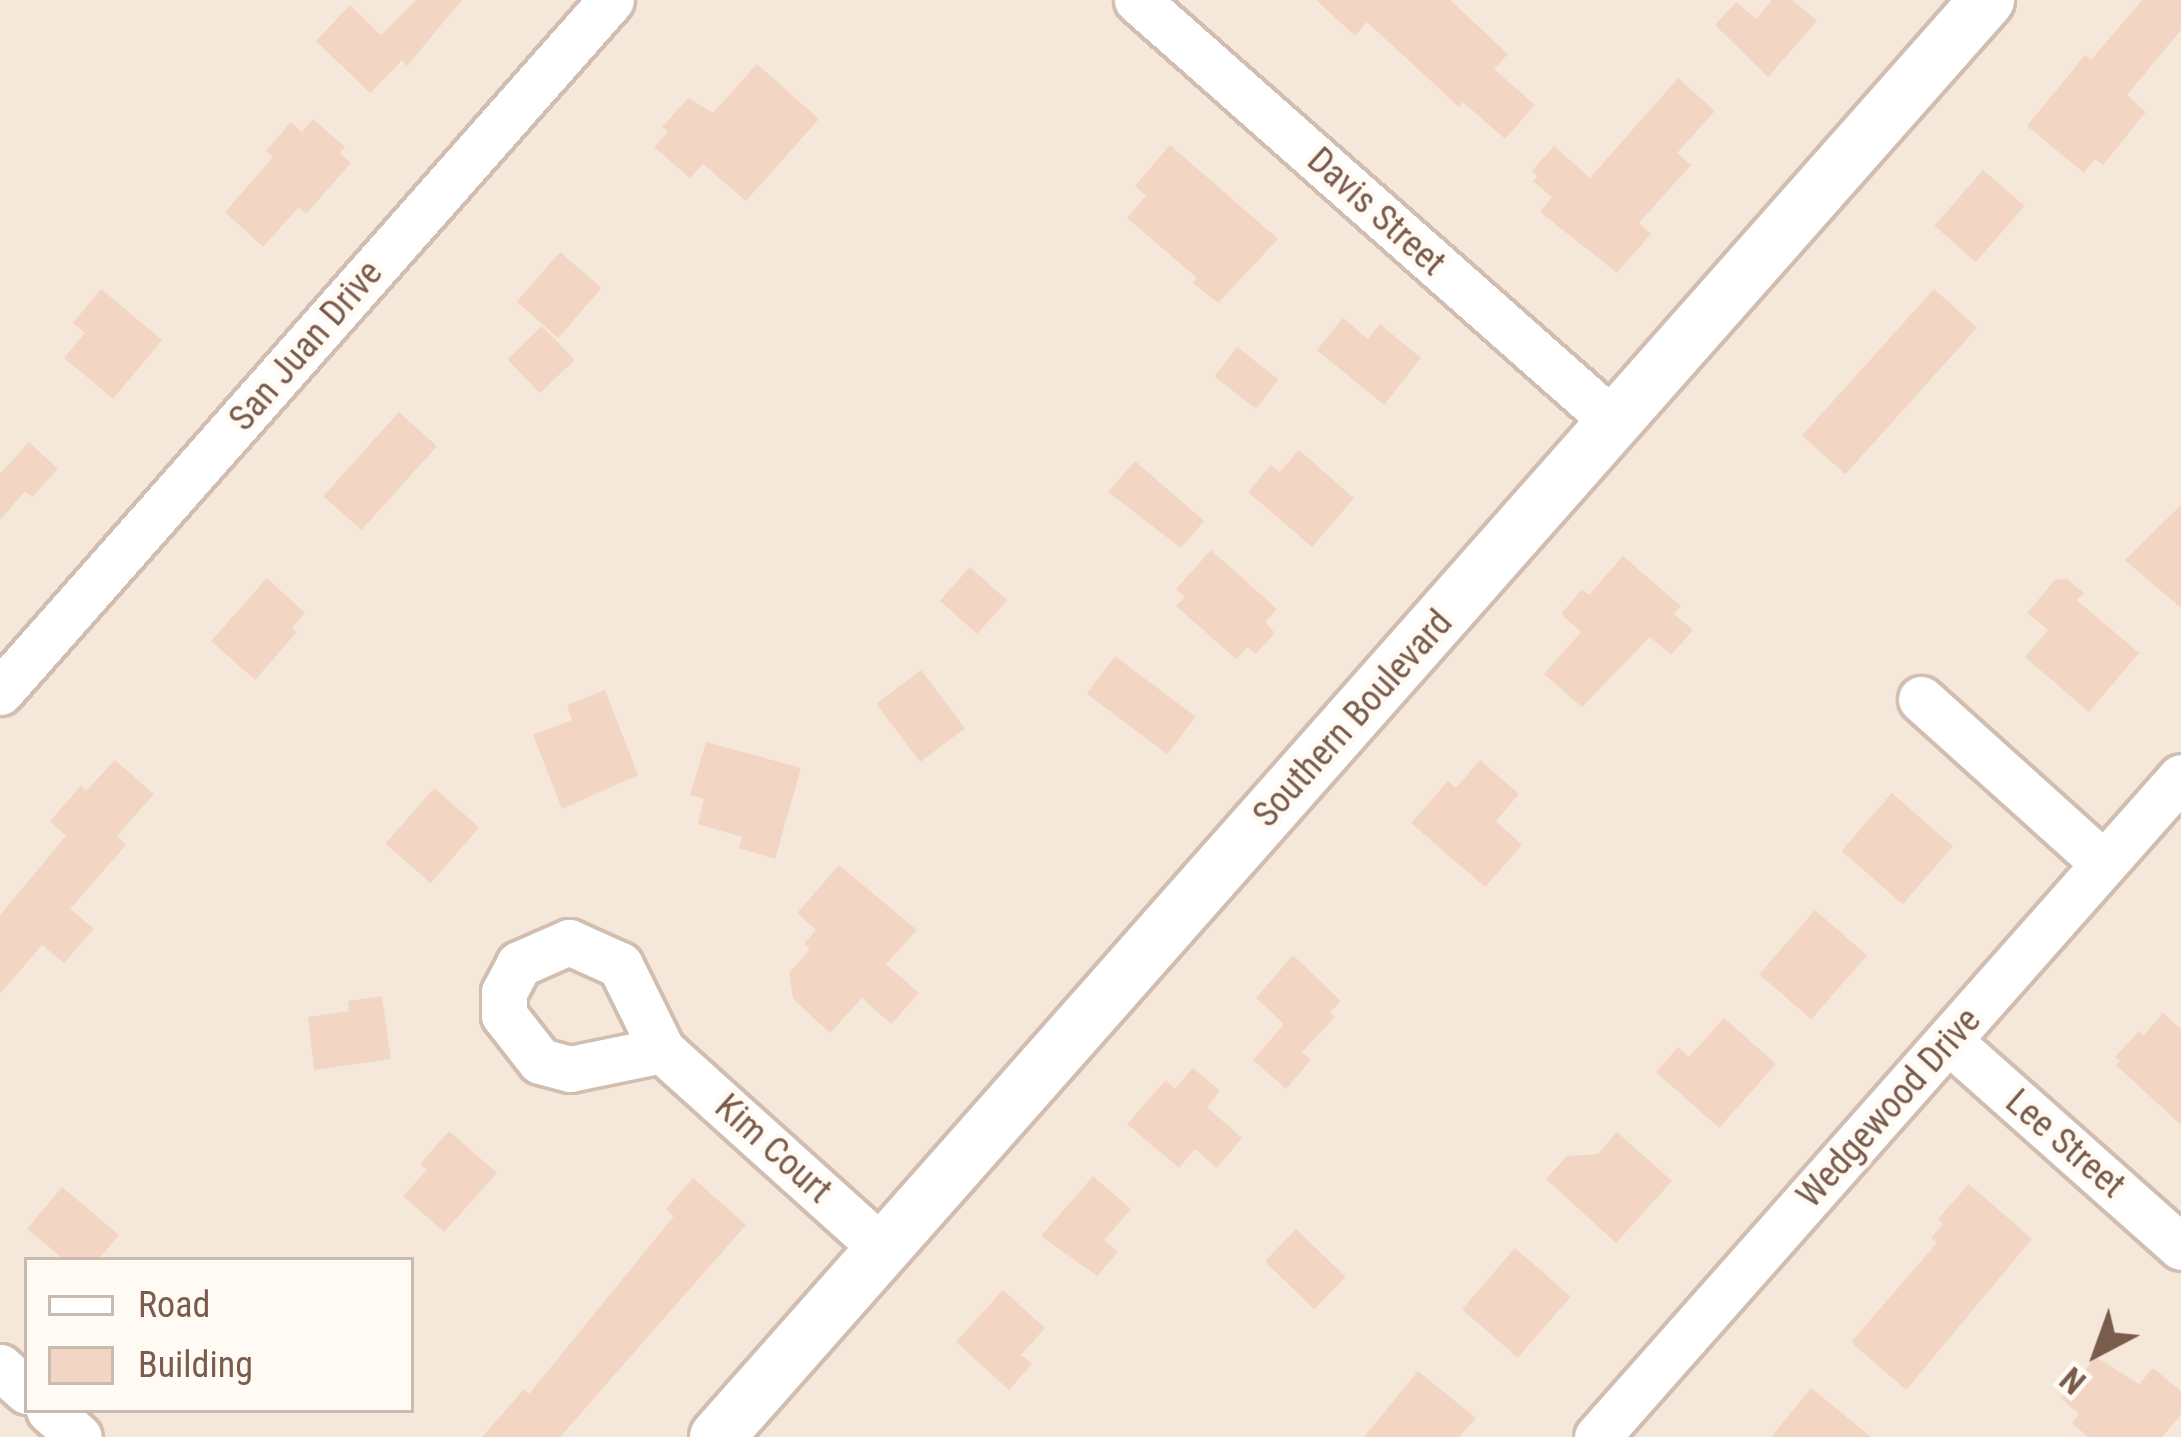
<!DOCTYPE html>
<html>
<head>
<meta charset="utf-8">
<style>
	body { margin:0 }
	#map { position:relative; width:2181px; height:1437px; overflow:hidden; background:#fdf6ec; font-family:"Roboto Condensed",sans-serif }
	div>[style] { position:absolute }
	[style*='--x'] { left:calc(var(--x)*1px); top:calc(var(--y)*1px); width:calc(var(--w)*1px); rotate:calc(var(--a)*1deg) }
	.residential>* { inset:0; background:#f5e8da }
	.building>* { inset:0; background:#f3d5c3; transform-origin:0 0 }
	.roads { filter:drop-shadow(3px 0 #d1beb0) drop-shadow(-3px 0 #d1beb0) drop-shadow(0 3px #d1beb0) drop-shadow(0 -3px #d1beb0) }
	.minor>* { height:45px; margin:-22.5px; padding:0 22.5px; transform-origin:22.5px; border-radius:22.5px; background:#fff }
	.tertiary>* { height:54px; margin:-27px; padding:0 27px; transform-origin:27px; border-radius:27px; background:#fff }
	span { translate:-50% -50%; white-space:nowrap; text-align:center; line-height:1.15; -webkit-text-stroke:9px #fffaf3; paint-order:stroke }
	.street-label { font-size:36px; color:#7a5c4d }
	.legend { position:absolute; left:24px; top:1257px; width:390px; height:156px; box-sizing:border-box; background:#fffaf3; border:3px solid #cabbb1; margin:0; padding:15px 21px; list-style:none; font-size:36px; color:#7a5c4d }
	.legend li { display:flex; align-items:center; gap:24px; height:60px }
	.legend b { width:60px; border:3px solid #cabbb1 }
	.north { position:absolute; left:2037px; top:1293px; width:120px; height:120px; -webkit-text-stroke:9px #fffaf3; paint-order:stroke; rotate:221deg; font-size:33px; font-weight:700; line-height:48px; text-align:center; color:#7a5c4d }
	.north::after { content:''; display:block; margin:auto; width:42px; height:54px; background:#7a5c4d; clip-path:polygon(50% 0,100% 100%,50% 72%,0 100%) }
</style>
</head>
<body>
<div id="map">
	<div class="residential">
		<div style="clip-path:polygon(evenodd,0 0,2181px 0,2181px 1437px,0 1437px,0 0,27px 1260px,411px 1260px,411px 1410px,27px 1410px,27px 1260px)"></div>
	</div>
	<div class="building">
		<div style="clip-path:polygon(416px 0,462px 0,407px 66px,402px 60px,370px 93px,316px 41px,350px 5px,381px 35px)"></div>
		<div style="clip-path:polygon(1316px 0,1450px 0,1508px 54px,1494px 69px,1535px 105px,1505px 139px,1463px 102px,1459px 107px,1367px 22px,1355px 36px)"></div>
		<div style="clip-path:polygon(1772px 0,1792px 0,1817px 21px,1768px 77px,1715px 25px,1736px 2px,1756px 19px)"></div>
		<div style="clip-path:polygon(2142px 0,2181px 0,2181px 30px,2127px 95px,2146px 112px,2103px 165px,2095px 159px,2084px 173px,2027px 126px,2085px 55px,2091px 60px)"></div>
		<div style="clip-path:polygon(757px 64px,819px 119px,746px 201px,703px 164px,690px 178px,654px 147px,668px 132px,662px 127px,688px 98px,713px 113px)"></div>
		<div style="clip-path:polygon(1678px 78px,1715px 111px,1677px 153px,1691px 165px,1639px 223px,1651px 234px,1617px 273px,1540px 212px,1552px 197px,1533px 181px,1538px 176px,1532px 171px,1554px 146px,1590px 178px)"></div>
		<div style="clip-path:polygon(313px 119px,345px 147px,340px 153px,351px 163px,306px 214px,299px 207px,263px 247px,225px 212px,273px 157px,266px 151px,291px 122px,302px 132px)"></div>
		<div style="clip-path:polygon(1170px 145px,1278px 239px,1218px 303px,1193px 283px,1197px 278px,1127px 218px,1146px 196px,1135px 186px)"></div>
		<div style="left:1983px;top:170px;width:55px;height:74px;rotate:41deg"></div>
		<div style="left:560px;top:252px;width:55px;height:66px;rotate:41deg"></div>
		<div style="clip-path:polygon(101px 289px,162px 340px,113px 399px,64px 358px,85px 333px,73px 323px)"></div>
		<div style="left:1934px;top:289px;width:58px;height:197px;rotate:42deg"></div>
		<div style="clip-path:polygon(1343px 318px,1368px 339px,1380px 324px,1421px 358px,1384px 405px,1317px 350px)"></div>
		<div style="left:542px;top:326px;width:47px;height:48px;rotate:46deg"></div>
		<div style="left:1237px;top:347px;width:53px;height:37px;rotate:38deg"></div>
		<div style="left:399px;top:412px;width:51px;height:113px;rotate:42deg"></div>
		<div style="clip-path:polygon(29px 442px,58px 469px,32px 497px,25px 491px,0 520px,0 474px)"></div>
		<div style="clip-path:polygon(1299px 450px,1354px 498px,1312px 547px,1248px 492px,1271px 465px,1280px 472px)"></div>
		<div style="clip-path:polygon(1135px 461px,1204px 521px,1181px 548px,1108px 492px)"></div>
		<div style="clip-path:polygon(2181px 505px,2181px 608px,2125px 560px)"></div>
		<div style="clip-path:polygon(1211px 550px,1277px 609px,1265px 622px,1275px 633px,1256px 654px,1247px 647px,1236px 659px,1176px 606px,1185px 597px,1176px 589px)"></div>
		<div style="clip-path:polygon(1623px 556px,1681px 606px,1674px 614px,1693px 630px,1671px 655px,1650px 637px,1582px 707px,1544px 674px,1581px 632px,1561px 614px,1582px 589px,1589px 595px)"></div>
		<div style="left:970px;top:567px;width:50px;height:45px;rotate:42deg"></div>
		<div style="clip-path:polygon(267px 578px,305px 613px,292px 628px,297px 632px,255px 680px,211px 641px)"></div>
		<div style="clip-path:polygon(2067px 579px,2084px 593px,2077px 600px,2139px 653px,2089px 712px,2025px 657px,2048px 630px,2027px 613px,2055px 580px)"></div>
		<div style="left:1115px;top:656px;width:101px;height:47px;rotate:37deg"></div>
		<div style="left:921px;top:670px;width:73px;height:56px;rotate:53deg"></div>
		<div style="clip-path:polygon(605px 690px,638px 775px,562px 809px,533px 735px,572px 720px,567px 705px)"></div>
		<div style="clip-path:polygon(706px 742px,801px 768px,775px 859px,739px 848px,742px 837px,698px 824px,704px 799px,690px 795px)"></div>
		<div style="clip-path:polygon(115px 760px,154px 794px,117px 836px,126px 845px,70px 909px,94px 929px,64px 963px,42px 945px,0 994px,0 915px,66px 836px,50px 821px,81px 786px,86px 791px)"></div>
		<div style="clip-path:polygon(1480px 760px,1519px 794px,1496px 821px,1522px 845px,1485px 887px,1411px 823px,1448px 781px,1456px 788px)"></div>
		<div style="left:434px;top:788px;width:60px;height:74px;rotate:41deg"></div>
		<div style="left:1892px;top:793px;width:81px;height:77px;rotate:41deg"></div>
		<div style="clip-path:polygon(839px 865px,917px 930px,886px 964px,919px 993px,891px 1024px,862px 998px,830px 1033px,793px 999px,789px 973px,810px 949px,804px 944px,816px 930px,797px 913px)"></div>
		<div style="left:1815px;top:910px;width:69px;height:85px;rotate:41deg"></div>
		<div style="clip-path:polygon(1293px 955px,1341px 1001px,1330px 1012px,1335px 1017px,1302px 1052px,1311px 1060px,1286px 1089px,1253px 1060px,1284px 1024px,1256px 998px)"></div>
		<div style="clip-path:polygon(382px 996px,391px 1059px,314px 1070px,308px 1017px,349px 1011px,348px 1001px)"></div>
		<div style="clip-path:polygon(2163px 1013px,2181px 1029px,2181px 1125px,2116px 1065px,2120px 1061px,2115px 1057px,2139px 1031px,2143px 1036px)"></div>
		<div style="clip-path:polygon(1724px 1018px,1776px 1064px,1719px 1128px,1656px 1072px,1678px 1047px,1689px 1057px)"></div>
		<div style="clip-path:polygon(1193px 1068px,1220px 1091px,1207px 1107px,1242px 1138px,1217px 1168px,1195px 1149px,1179px 1168px,1127px 1124px,1166px 1080px,1175px 1089px)"></div>
		<div style="clip-path:polygon(449px 1131px,497px 1173px,444px 1232px,403px 1196px,427px 1170px,420px 1164px)"></div>
		<div style="clip-path:polygon(1617px 1132px,1672px 1181px,1616px 1243px,1546px 1179px,1567px 1156px,1598px 1154px)"></div>
		<div style="clip-path:polygon(1093px 1176px,1131px 1209px,1104px 1240px,1118px 1252px,1097px 1276px,1041px 1236px)"></div>
		<div style="clip-path:polygon(693px 1178px,746px 1225px,560px 1437px,482px 1437px,524px 1389px,529px 1394px,674px 1216px,666px 1209px)"></div>
		<div style="clip-path:polygon(1969px 1184px,2032px 1239px,1906px 1390px,1851px 1342px,1937px 1243px,1931px 1238px,1943px 1224px,1938px 1219px)"></div>
		<div style="clip-path:polygon(62px 1187px,119px 1235px,98px 1260px,65px 1260px,27px 1229px)"></div>
		<div style="left:1296px;top:1229px;width:69px;height:45px;rotate:44deg"></div>
		<div style="left:1515px;top:1248px;width:74px;height:81px;rotate:41deg"></div>
		<div style="clip-path:polygon(1003px 1290px,1045px 1328px,1021px 1355px,1032px 1364px,1009px 1390px,956px 1342px)"></div>
		<div style="clip-path:polygon(2096px 1357px,2139px 1384px,2153px 1368px,2181px 1391px,2181px 1415px,2162px 1437px,2088px 1437px,2072px 1423px,2079px 1414px,2061px 1398px)"></div>
		<div style="clip-path:polygon(1418px 1371px,1476px 1418px,1459px 1437px,1364px 1437px)"></div>
		<div style="clip-path:polygon(1811px 1388px,1871px 1437px,1771px 1437px)"></div>
	</div>
	<div class="roads">
		<div class="minor">
			<div style="--x:1137;--y:0;--w:638;--a:41.51"></div>
			<div style="--x:0;--y:692;--w:923;--a:-48.56"></div>
			<div style="--x:1921;--y:699;--w:245;--a:42"></div>
			<div style="--x:1949;--y:1041;--w:310;--a:41.6"></div>
			<div style="--x:662;--y:1050;--w:95;--a:-116.3"></div>
			<div style="--x:620;--y:965;--w:56;--a:-155.7"></div>
			<div style="--x:569;--y:942;--w:55;--a:156.3"></div>
			<div style="--x:519;--y:964;--w:32;--a:118"></div>
			<div style="--x:504;--y:992;--w:23;--a:90"></div>
			<div style="--x:504;--y:1015;--w:58;--a:52"></div>
			<div style="--x:540;--y:1061;--w:31;--a:15"></div>
			<div style="--x:570;--y:1069;--w:94;--a:-11.7"></div>
			<div style="--x:662;--y:1050;--w:297;--a:42"></div>
			<div style="--x:0;--y:1367;--w:36;--a:42"></div>
			<div style="--x:49;--y:1410;--w:40;--a:42"></div>
			<div style="--x:1597;--y:1437;--w:881;--a:-48.5"></div>
		</div>
		<div class="tertiary">
			<div style="--x:717;--y:1437;--w:1918;--a:-48.53"></div>
		</div>
	</div>
	<div class="street-label">
		<span style="left:1376px;top:212px;rotate:42deg">Davis Street</span>
		<span style="left:306px;top:346px;rotate:-49deg">San Juan Drive</span>
		<span style="left:1353px;top:719px;rotate:-48deg">Southern Boulevard</span>
		<span style="left:1889px;top:1108px;rotate:-48deg">Wedgewood Drive</span>
		<span style="left:2065px;top:1144px;rotate:41deg">Lee Street</span>
		<span style="left:773px;top:1149px;rotate:42deg">Kim Court</span>
	</div>
	<ul class="legend">
	<li><b style="height:15px;background:#fff"></b>Road</li>
	<li><b style="height:33px;background:#f3d5c3"></b>Building</li>
	</ul>
	<div class="north">N</div>
</div>
</body>
</html>
